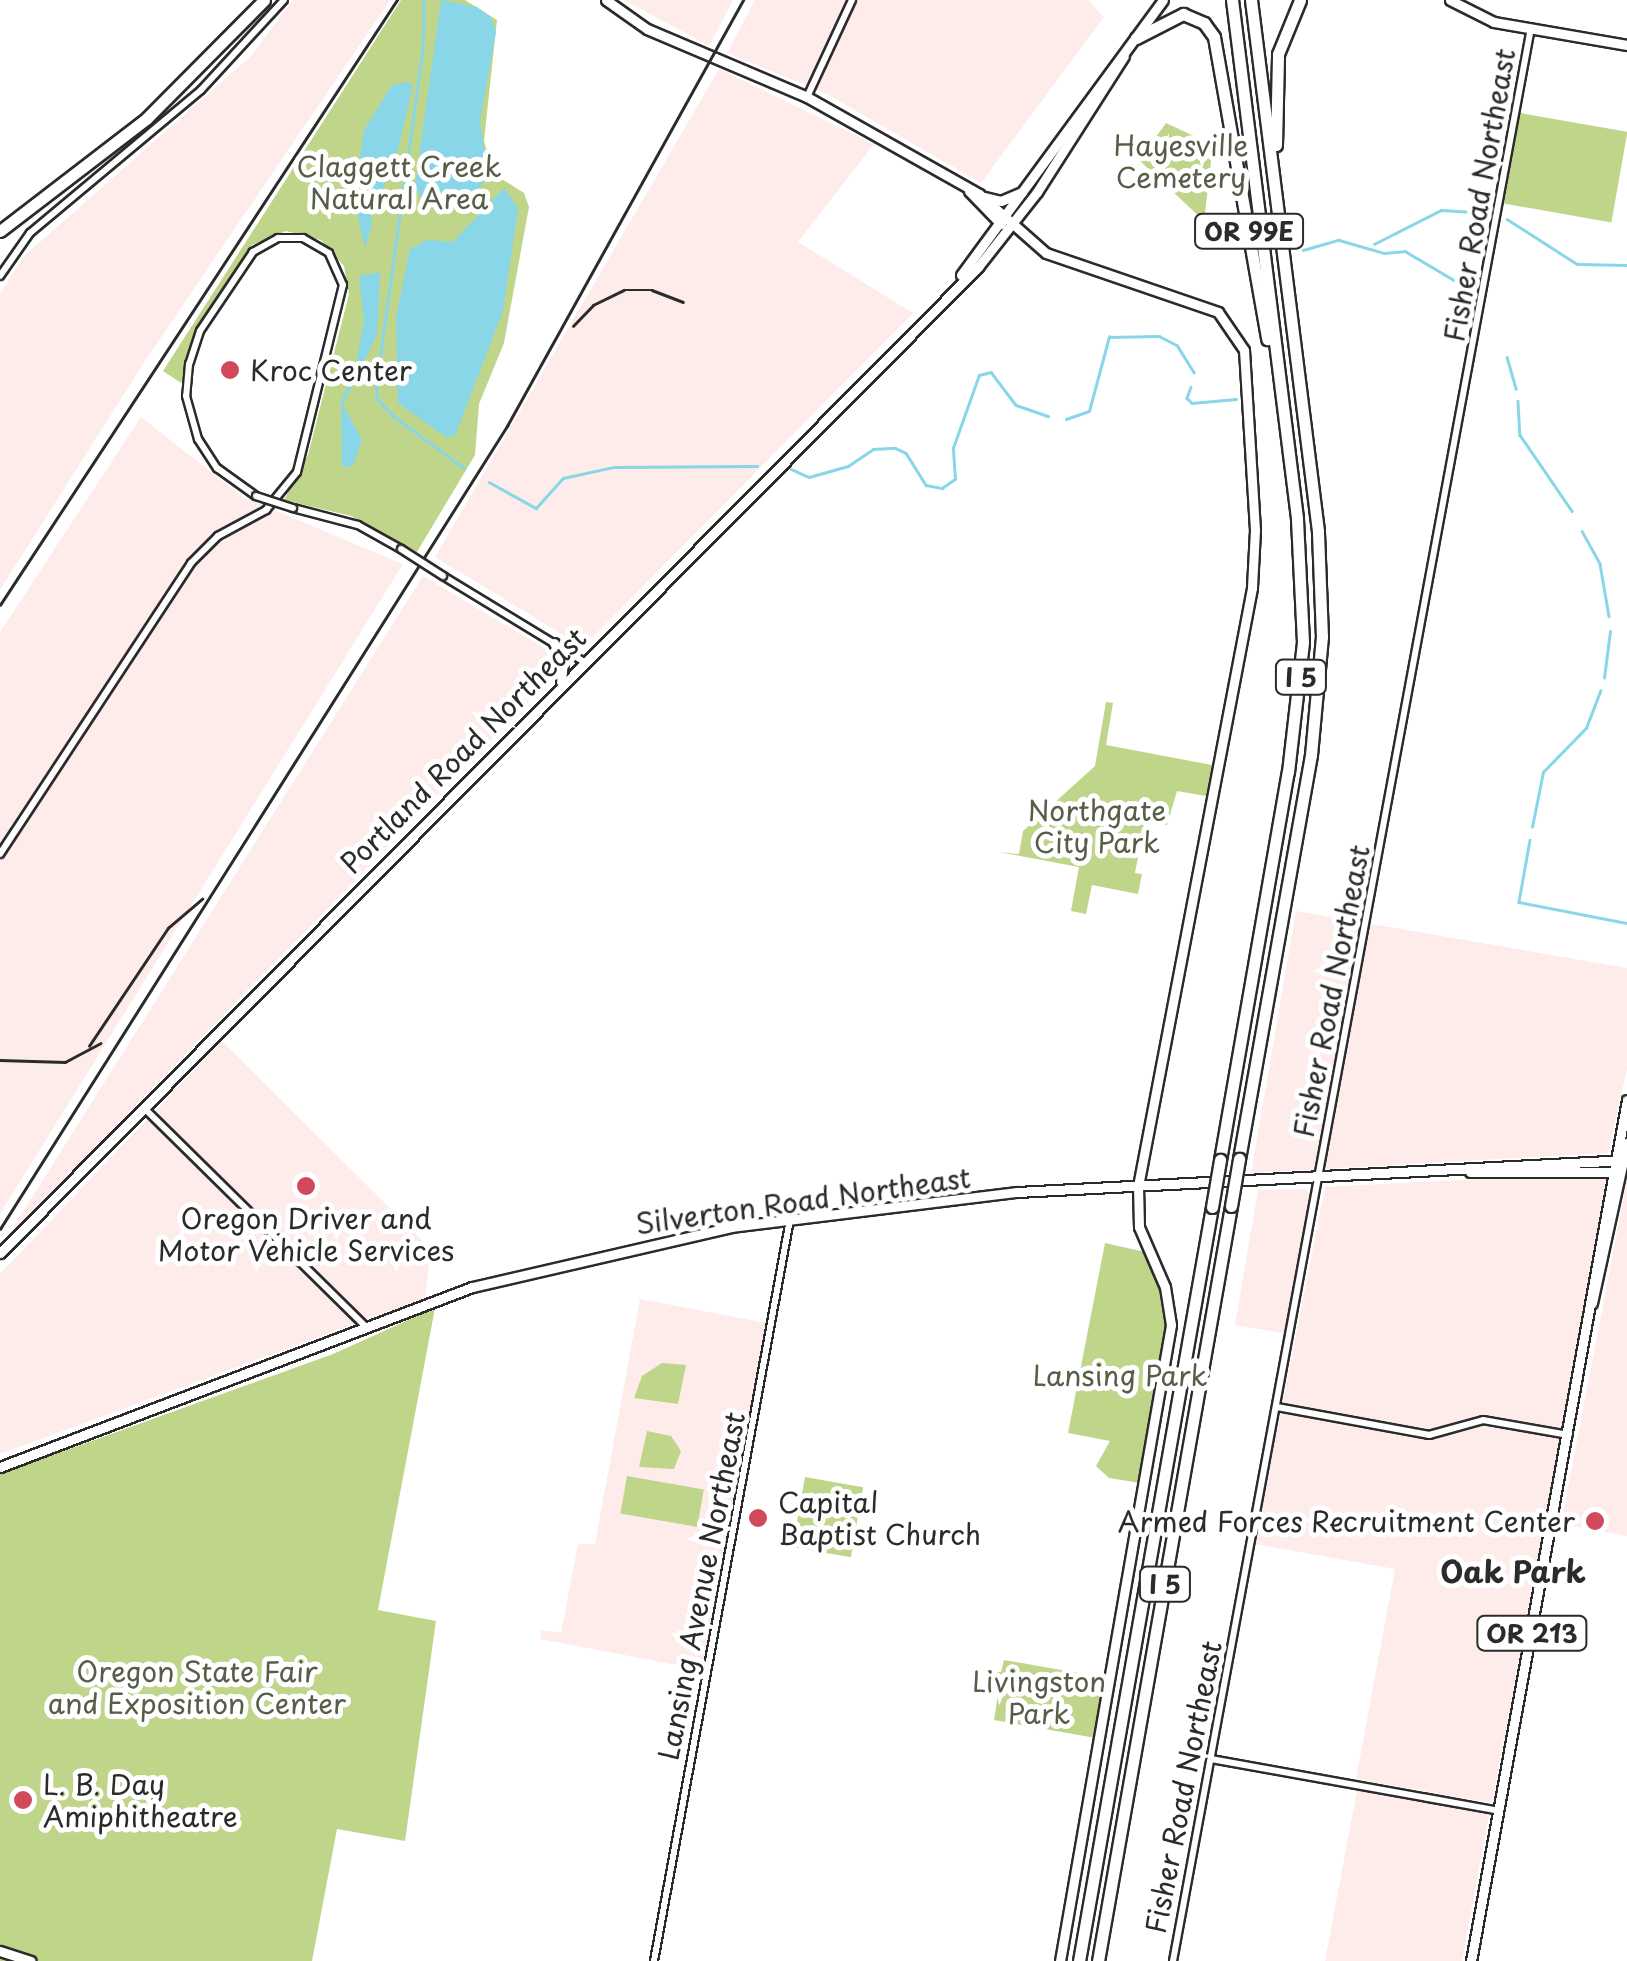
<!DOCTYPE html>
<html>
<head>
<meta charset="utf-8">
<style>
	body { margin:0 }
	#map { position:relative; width:1627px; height:1961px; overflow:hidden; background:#fff; font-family:"Playpen Sans",sans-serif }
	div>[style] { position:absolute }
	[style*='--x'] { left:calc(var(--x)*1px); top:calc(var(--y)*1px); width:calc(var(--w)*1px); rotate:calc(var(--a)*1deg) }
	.built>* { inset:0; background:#feeceb }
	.green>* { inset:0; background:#bfd58a; transform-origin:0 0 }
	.water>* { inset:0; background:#88d6e7 }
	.stream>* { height:2.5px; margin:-1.25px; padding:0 1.25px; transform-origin:1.25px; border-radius:1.25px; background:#88d6e7 }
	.roads { filter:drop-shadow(2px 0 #2b2b2b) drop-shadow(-2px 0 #2b2b2b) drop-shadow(0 2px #2b2b2b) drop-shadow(0 -2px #2b2b2b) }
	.minor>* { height:6px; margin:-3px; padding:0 3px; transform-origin:3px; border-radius:3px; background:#fff }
	.major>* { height:9px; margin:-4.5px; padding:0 4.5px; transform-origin:4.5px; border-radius:4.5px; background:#fff }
	.highway>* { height:11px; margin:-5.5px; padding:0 5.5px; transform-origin:5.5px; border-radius:5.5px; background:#fff }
	.rail>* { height:2.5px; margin:-1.25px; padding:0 1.25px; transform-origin:1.25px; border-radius:1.25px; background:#2b2b2b }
	.bridges { filter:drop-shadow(2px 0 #2b2b2b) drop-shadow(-2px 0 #2b2b2b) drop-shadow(0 2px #2b2b2b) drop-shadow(0 -2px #2b2b2b) }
	.minor-bridge>* { height:6px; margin:-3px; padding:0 3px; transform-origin:3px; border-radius:3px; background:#fff }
	.highway-bridge>* { height:11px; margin:-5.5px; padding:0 5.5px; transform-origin:5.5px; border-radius:5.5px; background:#fff }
	.dots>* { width:28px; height:28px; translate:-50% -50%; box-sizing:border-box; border:5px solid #fff; border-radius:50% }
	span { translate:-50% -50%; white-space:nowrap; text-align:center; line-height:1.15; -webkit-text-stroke:10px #fff; paint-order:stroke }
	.shield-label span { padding:2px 8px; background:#fff; border:2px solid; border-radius:8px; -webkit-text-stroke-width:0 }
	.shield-label { font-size:25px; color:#2b2b2b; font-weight:700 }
	.park-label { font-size:28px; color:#575e48 }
	.street-label { font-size:28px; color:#2b2b2b }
	.poi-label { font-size:28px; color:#2b2b2b }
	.left { translate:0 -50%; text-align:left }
	.right { translate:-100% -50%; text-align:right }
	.neighbourhood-label { font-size:30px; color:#2b2b2b; font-weight:700 }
</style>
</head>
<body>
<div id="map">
	<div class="built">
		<div style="clip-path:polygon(293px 0,390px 0,145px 361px,0 590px,0 294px,23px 257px,251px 56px)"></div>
		<div style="clip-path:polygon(624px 0,733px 0,709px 46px)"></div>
		<div style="clip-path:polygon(755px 0,1088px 0,1104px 17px,981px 183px,825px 93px,727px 53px)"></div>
		<div style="clip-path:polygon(719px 69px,874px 144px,798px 242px,913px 313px,583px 647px,435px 557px)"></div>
		<div style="clip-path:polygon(141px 417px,243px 497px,403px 564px,0 1214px,0 632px)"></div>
		<div style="clip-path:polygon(423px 576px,546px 649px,552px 678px,7px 1237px)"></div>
		<div style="clip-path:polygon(1296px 911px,1627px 968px,1627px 1069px,1608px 1153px,1251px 1173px)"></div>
		<div style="clip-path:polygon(222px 1041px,431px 1249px,425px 1298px,0 1454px,0 1274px)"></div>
		<div style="clip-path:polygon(1513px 1177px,1609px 1179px,1492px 1803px,1356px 1779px,1395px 1569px,1255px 1544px,1325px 1187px)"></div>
		<div style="clip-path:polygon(1627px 1180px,1627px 1536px,1561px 1524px)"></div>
		<div style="clip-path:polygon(1305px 1189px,1311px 1193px,1288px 1334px,1235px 1325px,1258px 1190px)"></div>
		<div style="clip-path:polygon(640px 1299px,767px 1323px,703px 1670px,540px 1639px,541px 1630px,561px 1633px,578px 1544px,595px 1544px)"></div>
		<div style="clip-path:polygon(1357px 1790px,1489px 1814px,1462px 1961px,1325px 1961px)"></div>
	</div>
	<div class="green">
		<div style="clip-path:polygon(401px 0,465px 0,497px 20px,484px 141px,494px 174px,524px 193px,529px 207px,504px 343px,479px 404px,475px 455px,417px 552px,351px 516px,284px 500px,308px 455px,349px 294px,344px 266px,321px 240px,286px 231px,252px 245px,195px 331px,181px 383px,163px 371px)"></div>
		<div style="left:1520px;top:113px;width:109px;height:92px;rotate:10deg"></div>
		<div style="clip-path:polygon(1166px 123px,1213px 145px,1204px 221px,1139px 160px)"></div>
		<div style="clip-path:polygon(1106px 702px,1113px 703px,1106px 745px,1212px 765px,1206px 796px,1177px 791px,1167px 825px,1145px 821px,1135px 873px,1142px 874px,1138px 894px,1092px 885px,1086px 914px,1071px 911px,1079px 867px,999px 852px,1019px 854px,1023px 831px,1095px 766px)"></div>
		<div style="clip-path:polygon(1105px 1243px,1145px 1252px,1168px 1310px,1140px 1483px,1109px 1478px,1096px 1466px,1110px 1441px,1068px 1433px)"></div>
		<div style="clip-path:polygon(435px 1308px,378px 1610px,436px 1621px,405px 1841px,337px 1829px,312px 1961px,0 1961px,0 1474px,333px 1354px)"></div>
		<div style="clip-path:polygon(662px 1363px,686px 1365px,678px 1404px,634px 1398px,642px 1376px)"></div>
		<div style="clip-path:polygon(647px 1431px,671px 1436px,681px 1451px,674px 1469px,639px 1467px)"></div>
		<div style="left:627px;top:1476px;width:78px;height:38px;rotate:10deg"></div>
		<div style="left:805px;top:1477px;width:59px;height:71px;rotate:10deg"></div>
		<div style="clip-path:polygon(1004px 1660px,1106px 1678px,1096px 1738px,994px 1720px,1001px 1676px,983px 1672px,1001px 1672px)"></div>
	</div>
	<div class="water">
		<div style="clip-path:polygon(441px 0,477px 7px,491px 17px,496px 32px,480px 121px,488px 176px,465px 207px,443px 211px,422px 201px,415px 186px)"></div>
		<div style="clip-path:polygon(408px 82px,413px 86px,396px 157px,382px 191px,369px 200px,372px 225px,365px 248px,354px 199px,364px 130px,392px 85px)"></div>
		<div style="clip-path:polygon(504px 188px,518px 208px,503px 311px,455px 436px,446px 437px,398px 403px,396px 317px,410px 249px,427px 240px,453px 242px)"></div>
		<div style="clip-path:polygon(380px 272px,377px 335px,343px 405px,362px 440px,353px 466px,342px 467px,341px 401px,355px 370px,364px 321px,359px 276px)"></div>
	</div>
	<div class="stream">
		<div style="--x:424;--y:0;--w:50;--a:91.1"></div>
		<div style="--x:423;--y:50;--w:340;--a:97.9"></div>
		<div style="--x:376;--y:387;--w:13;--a:81"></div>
		<div style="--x:378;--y:400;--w:24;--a:45"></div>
		<div style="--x:395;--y:417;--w:86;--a:36.5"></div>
		<div style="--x:1507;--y:219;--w:83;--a:32.7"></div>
		<div style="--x:1577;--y:264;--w:50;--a:1.1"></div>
		<div style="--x:1374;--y:244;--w:75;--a:-26.9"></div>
		<div style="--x:1441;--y:210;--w:47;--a:3.7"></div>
		<div style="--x:1303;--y:250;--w:37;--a:-16"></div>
		<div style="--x:1339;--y:240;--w:47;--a:16.1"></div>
		<div style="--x:1384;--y:253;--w:21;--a:-5"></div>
		<div style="--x:1405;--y:251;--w:80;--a:30.7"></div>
		<div style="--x:1507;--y:357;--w:33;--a:74"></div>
		<div style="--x:1191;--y:387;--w:12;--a:110"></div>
		<div style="--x:1187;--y:398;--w:7;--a:45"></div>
		<div style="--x:1192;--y:403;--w:44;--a:-5.2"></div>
		<div style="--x:1518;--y:401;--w:34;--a:87"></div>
		<div style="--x:1520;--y:435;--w:92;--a:55.6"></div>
		<div style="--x:1066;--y:419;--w:24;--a:-19"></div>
		<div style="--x:1089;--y:411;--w:77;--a:-74.9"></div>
		<div style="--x:1109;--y:337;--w:50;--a:-1.1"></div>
		<div style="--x:1159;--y:336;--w:20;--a:27"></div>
		<div style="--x:1177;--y:345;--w:32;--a:58"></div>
		<div style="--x:791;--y:469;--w:20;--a:24"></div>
		<div style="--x:809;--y:477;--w:41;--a:-15.8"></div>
		<div style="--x:848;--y:466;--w:30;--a:-34"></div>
		<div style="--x:873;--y:449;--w:22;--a:-3"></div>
		<div style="--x:895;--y:448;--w:12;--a:24"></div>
		<div style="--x:906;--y:453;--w:38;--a:58"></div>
		<div style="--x:926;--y:485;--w:16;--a:11"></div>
		<div style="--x:942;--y:488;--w:16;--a:-35"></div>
		<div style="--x:955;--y:479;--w:31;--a:-94"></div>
		<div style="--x:953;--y:448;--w:77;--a:-70.4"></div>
		<div style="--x:979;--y:375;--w:12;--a:-14"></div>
		<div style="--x:991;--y:372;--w:41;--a:52.9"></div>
		<div style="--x:1016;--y:405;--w:34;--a:19"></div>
		<div style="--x:489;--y:482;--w:54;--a:29"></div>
		<div style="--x:536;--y:508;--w:40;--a:-48"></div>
		<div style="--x:563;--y:478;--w:52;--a:-12.2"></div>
		<div style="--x:614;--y:467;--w:143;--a:-0.4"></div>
		<div style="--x:1582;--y:531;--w:38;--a:61"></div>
		<div style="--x:1600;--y:564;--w:53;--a:80.2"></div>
		<div style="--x:1604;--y:678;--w:47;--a:-82.7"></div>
		<div style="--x:1532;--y:827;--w:56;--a:-78.7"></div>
		<div style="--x:1543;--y:772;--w:62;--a:-45.7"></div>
		<div style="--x:1586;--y:728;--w:40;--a:-69"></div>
		<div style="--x:1530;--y:840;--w:63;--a:100.1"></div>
		<div style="--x:1519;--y:902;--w:110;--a:11"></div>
	</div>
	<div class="roads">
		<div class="minor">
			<div style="--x:807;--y:97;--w:107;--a:-65.1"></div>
			<div style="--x:0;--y:276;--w:52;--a:-55.1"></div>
			<div style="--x:30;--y:233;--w:223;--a:-39.9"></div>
			<div style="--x:201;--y:90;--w:122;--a:-47.3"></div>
			<div style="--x:293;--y:508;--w:67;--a:14.7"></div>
			<div style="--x:358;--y:525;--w:49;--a:29.2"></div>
			<div style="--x:443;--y:576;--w:164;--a:31.3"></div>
			<div style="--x:0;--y:854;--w:348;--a:-56.7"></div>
			<div style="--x:191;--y:563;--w:38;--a:-45"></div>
			<div style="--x:218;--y:536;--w:55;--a:-28.4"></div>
			<div style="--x:266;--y:510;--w:49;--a:-50.8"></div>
			<div style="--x:297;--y:472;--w:193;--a:-76.2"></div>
			<div style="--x:343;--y:285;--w:35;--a:-114"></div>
			<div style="--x:329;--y:253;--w:30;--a:-150"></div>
			<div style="--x:303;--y:238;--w:25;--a:180"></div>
			<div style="--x:278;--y:238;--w:29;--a:151"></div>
			<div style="--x:253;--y:252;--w:95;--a:123.9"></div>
			<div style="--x:200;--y:331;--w:35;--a:108"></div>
			<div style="--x:189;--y:364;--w:32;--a:95"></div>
			<div style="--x:186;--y:396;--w:45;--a:74.4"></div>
			<div style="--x:198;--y:439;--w:35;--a:57"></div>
			<div style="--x:217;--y:468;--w:48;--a:35.7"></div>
			<div style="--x:144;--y:1108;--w:313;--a:44.6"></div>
			<div style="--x:1277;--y:1407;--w:155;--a:10.4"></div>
			<div style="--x:1429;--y:1435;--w:56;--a:-15.5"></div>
			<div style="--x:1483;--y:1420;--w:87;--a:9.9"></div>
			<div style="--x:1211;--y:1759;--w:293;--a:10.2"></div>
			<div style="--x:654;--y:1961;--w:754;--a:-79.61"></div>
			<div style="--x:1173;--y:1961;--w:1966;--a:-79.51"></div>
		</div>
		<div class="major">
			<div style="--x:606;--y:0;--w:50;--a:35.3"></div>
			<div style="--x:647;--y:29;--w:174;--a:23"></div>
			<div style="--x:807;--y:97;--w:197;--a:29.4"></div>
			<div style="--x:979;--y:194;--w:89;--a:41.4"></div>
			<div style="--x:1046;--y:253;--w:182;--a:18.9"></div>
			<div style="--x:1218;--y:312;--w:46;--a:55.6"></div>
			<div style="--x:1244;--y:350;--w:180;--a:86.5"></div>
			<div style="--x:1255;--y:530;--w:58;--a:93"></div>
			<div style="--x:1252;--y:588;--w:609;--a:100.79"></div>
			<div style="--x:1138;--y:1186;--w:41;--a:88.6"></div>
			<div style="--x:1139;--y:1227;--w:65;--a:66.6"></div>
			<div style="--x:1165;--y:1287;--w:38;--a:81"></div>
			<div style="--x:1171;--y:1325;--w:646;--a:99.9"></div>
			<div style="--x:1450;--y:0;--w:49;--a:26.6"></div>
			<div style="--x:1494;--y:22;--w:135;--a:9.8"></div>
			<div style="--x:969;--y:191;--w:46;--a:45.9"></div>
			<div style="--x:984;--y:197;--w:17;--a:13"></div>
			<div style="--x:1001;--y:201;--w:23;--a:-23"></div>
			<div style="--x:961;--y:275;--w:341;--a:-53.7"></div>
			<div style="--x:554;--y:643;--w:19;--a:62"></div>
			<div style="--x:563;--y:660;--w:22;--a:95"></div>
			<div style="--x:1470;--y:1172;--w:144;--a:0"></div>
			<div style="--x:0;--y:1253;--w:1389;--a:-45.23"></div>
			<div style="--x:978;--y:267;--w:95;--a:-51.8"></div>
			<div style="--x:1037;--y:192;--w:161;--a:-57.4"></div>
			<div style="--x:1592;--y:1303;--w:164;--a:-77.7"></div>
			<div style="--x:0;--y:1467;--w:505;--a:-20.87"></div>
			<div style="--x:472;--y:1287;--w:266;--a:-13"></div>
			<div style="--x:731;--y:1227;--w:288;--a:-7"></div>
			<div style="--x:1017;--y:1192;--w:611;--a:-3"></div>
			<div style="--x:0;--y:1951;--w:32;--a:18"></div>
			<div style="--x:1471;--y:1961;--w:875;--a:-79.73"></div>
		</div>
		<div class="highway">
			<div style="--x:1136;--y:38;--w:53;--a:-27.1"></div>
			<div style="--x:1183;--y:14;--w:23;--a:23"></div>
			<div style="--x:1204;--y:23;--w:17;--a:54"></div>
			<div style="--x:1214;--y:37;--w:307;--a:80"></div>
			<div style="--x:1276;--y:145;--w:91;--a:-88.7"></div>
			<div style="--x:1278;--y:54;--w:58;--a:-67.8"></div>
			<div style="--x:0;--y:231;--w:185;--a:-37.5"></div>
			<div style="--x:147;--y:118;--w:166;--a:-45.2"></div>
			<div style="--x:1239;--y:1159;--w:410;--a:-79.9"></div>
			<div style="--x:1311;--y:755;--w:119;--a:-84.7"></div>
			<div style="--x:1322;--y:637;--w:106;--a:-92.2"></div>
			<div style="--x:1318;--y:531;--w:535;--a:-97.19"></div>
			<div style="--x:1220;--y:1160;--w:394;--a:-80.1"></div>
			<div style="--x:1288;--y:772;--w:131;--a:-83.4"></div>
			<div style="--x:1303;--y:642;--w:124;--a:-92.8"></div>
			<div style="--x:1297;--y:518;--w:522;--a:-97.15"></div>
			<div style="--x:1079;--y:1961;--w:766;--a:-80"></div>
			<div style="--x:1098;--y:1961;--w:767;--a:-80.01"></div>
		</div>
	</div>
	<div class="rail">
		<div style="--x:573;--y:326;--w:29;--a:-46"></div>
		<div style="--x:593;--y:305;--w:34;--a:-26"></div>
		<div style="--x:624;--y:290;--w:28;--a:0"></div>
		<div style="--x:652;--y:290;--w:33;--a:21"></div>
		<div style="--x:0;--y:605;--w:724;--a:-56.73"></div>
		<div style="--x:89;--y:1046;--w:142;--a:-56.2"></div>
		<div style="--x:168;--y:928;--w:45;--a:-40.5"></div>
		<div style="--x:0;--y:1060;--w:65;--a:1.8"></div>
		<div style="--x:65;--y:1062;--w:40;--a:-28"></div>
		<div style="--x:0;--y:1229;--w:950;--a:-57.73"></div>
		<div style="--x:507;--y:426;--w:487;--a:-61"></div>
	</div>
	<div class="bridges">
		<div class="minor-bridge">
			<div style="--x:256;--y:496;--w:39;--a:18"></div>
			<div style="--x:401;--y:549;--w:50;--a:32.7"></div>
		</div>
		<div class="highway-bridge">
			<div style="--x:1231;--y:1206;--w:48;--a:-80.3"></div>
			<div style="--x:1212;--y:1207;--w:48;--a:-80.3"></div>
		</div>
	</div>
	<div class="dots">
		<div style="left:230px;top:370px;background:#d1495b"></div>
		<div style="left:306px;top:1186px;background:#d1495b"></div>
		<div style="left:758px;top:1518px;background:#d1495b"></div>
		<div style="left:1595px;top:1521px;background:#d1495b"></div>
		<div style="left:23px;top:1800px;background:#d1495b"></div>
	</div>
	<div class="shield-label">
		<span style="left:1249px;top:231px">OR 99E</span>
		<span style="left:1301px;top:677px">I 5</span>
		<span style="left:1165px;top:1584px">I 5</span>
		<span style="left:1532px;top:1633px">OR 213</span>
	</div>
	<div class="park-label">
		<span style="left:1181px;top:161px">Hayesville<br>Cemetery</span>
		<span style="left:399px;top:182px">Claggett Creek<br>Natural Area</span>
		<span style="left:1097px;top:826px">Northgate<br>City Park</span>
		<span style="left:1120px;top:1375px">Lansing Park</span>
		<span style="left:197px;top:1687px">Oregon State Fair<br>and Exposition Center</span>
		<span style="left:1039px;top:1697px">Livingston<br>Park</span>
	</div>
	<div class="street-label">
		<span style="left:1479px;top:195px;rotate:-80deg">Fisher Road Northeast</span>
		<span style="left:463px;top:750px;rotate:-45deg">Portland Road Northeast</span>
		<span style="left:1331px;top:991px;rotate:-79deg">Fisher Road Northeast</span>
		<span style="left:803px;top:1200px;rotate:-8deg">Silverton Road Northeast</span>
		<span style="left:701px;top:1586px;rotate:-79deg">Lansing Avenue Northeast</span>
		<span style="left:1183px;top:1787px;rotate:-79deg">Fisher Road Northeast</span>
	</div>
	<div class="poi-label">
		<span class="left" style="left:250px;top:370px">Kroc Center</span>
		<span style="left:306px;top:1234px">Oregon Driver and<br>Motor Vehicle Services</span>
		<span class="left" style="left:778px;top:1518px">Capital<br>Baptist Church</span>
		<span class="right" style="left:1575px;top:1521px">Armed Forces Recruitment Center</span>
		<span class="left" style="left:43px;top:1800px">L. B. Day<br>Amiphitheatre</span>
	</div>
	<div class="neighbourhood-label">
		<span style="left:1513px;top:1571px">Oak Park</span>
	</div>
</div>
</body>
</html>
